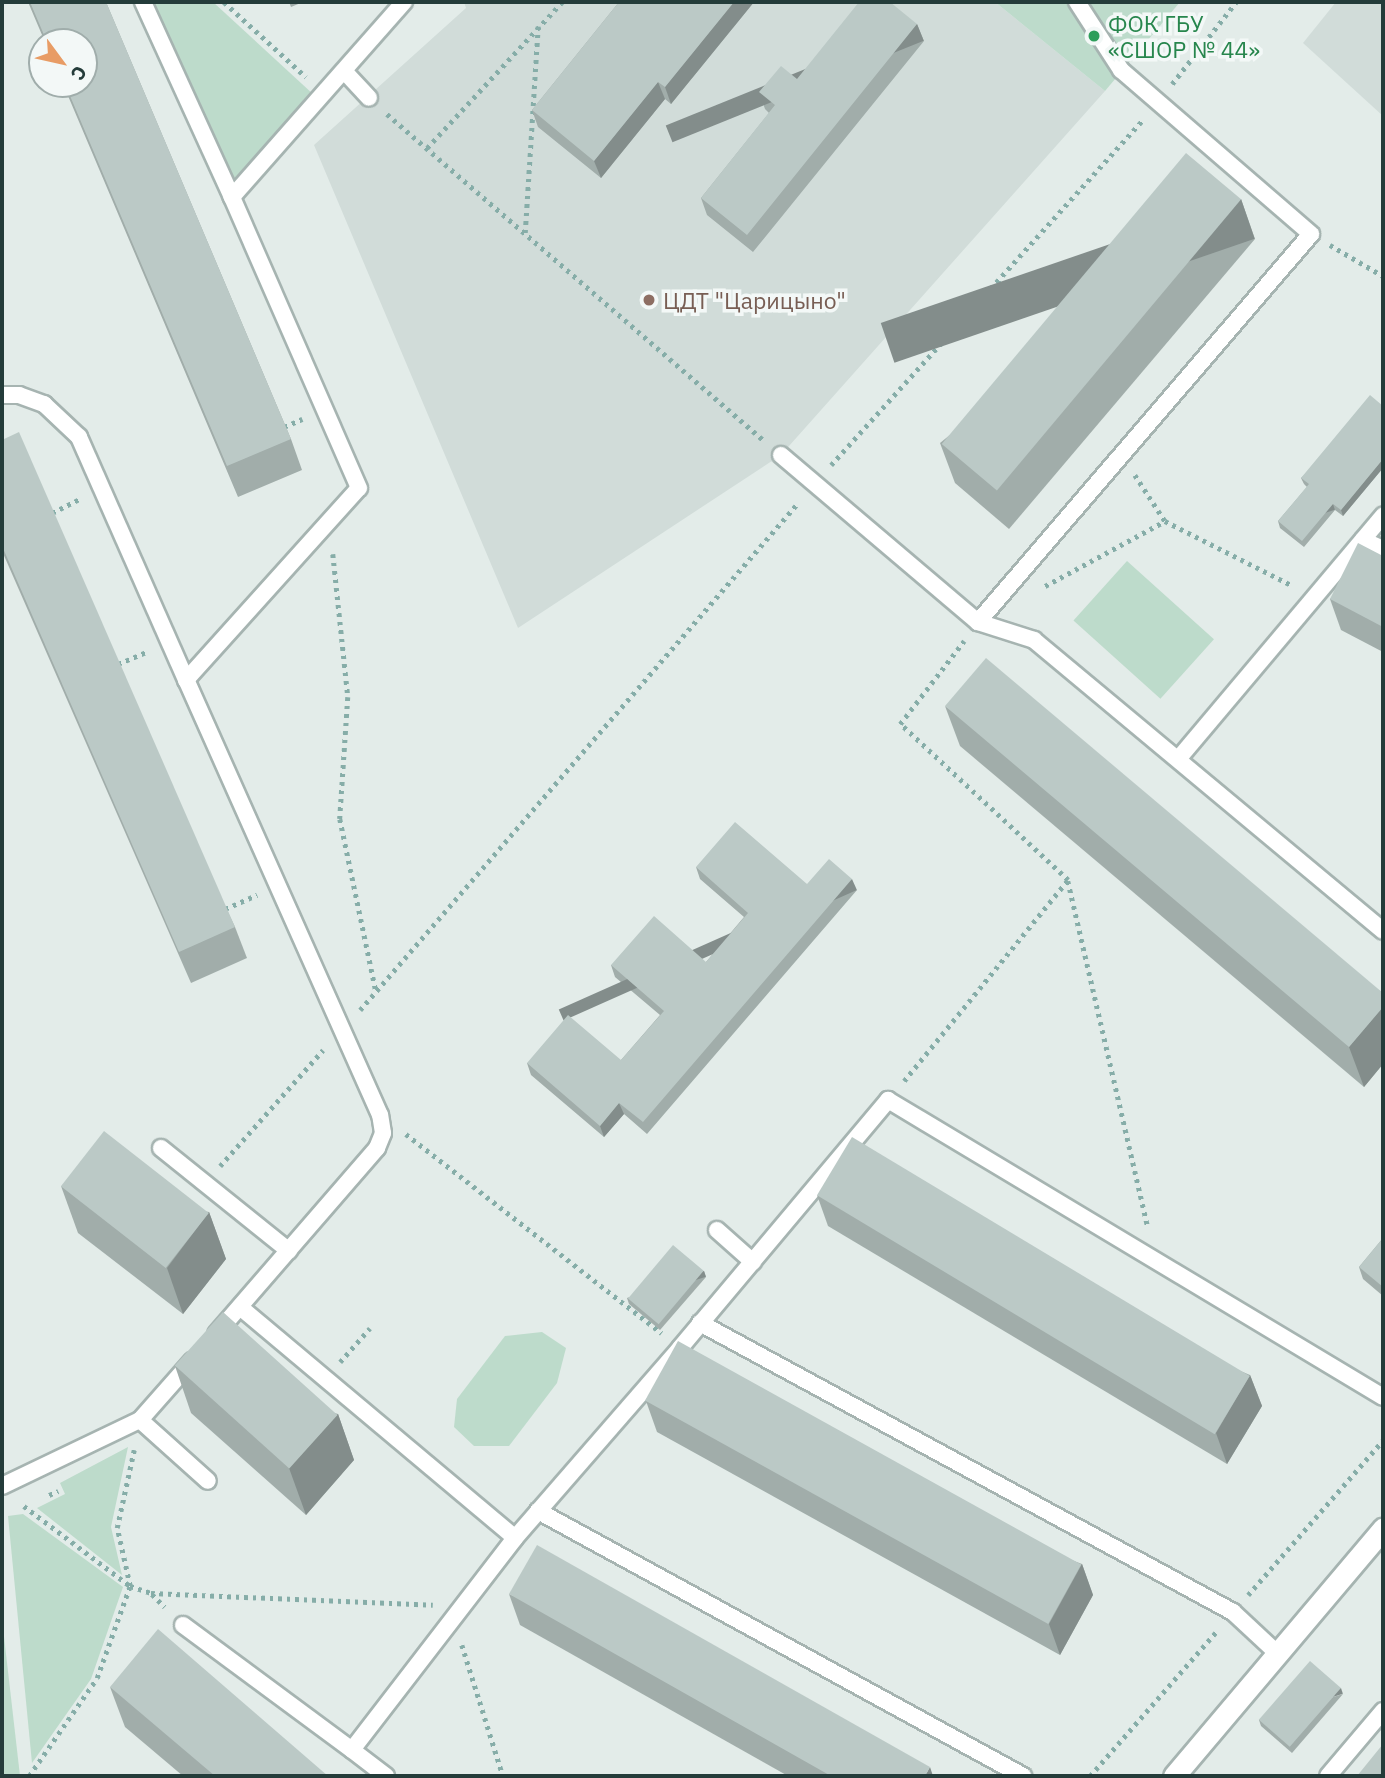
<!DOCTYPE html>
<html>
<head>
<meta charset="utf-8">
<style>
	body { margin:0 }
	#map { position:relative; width:1385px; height:1778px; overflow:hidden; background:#e3ece9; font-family:"IBM Plex Sans",sans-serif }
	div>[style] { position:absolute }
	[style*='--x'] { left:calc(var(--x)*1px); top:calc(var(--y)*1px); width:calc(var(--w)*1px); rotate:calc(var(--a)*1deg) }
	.built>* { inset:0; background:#d1dcd9 }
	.green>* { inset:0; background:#bddbcb; transform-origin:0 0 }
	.path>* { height:4.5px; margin-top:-2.25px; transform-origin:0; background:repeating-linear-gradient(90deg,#86ada8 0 3.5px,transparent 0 8.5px) }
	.roads { filter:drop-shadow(2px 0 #a6b4b1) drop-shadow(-2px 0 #a6b4b1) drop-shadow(0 2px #a6b4b1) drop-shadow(0 -2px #a6b4b1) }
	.lane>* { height:16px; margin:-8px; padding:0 8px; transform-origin:8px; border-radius:8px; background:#fff }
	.street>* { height:21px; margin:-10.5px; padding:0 10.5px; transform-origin:10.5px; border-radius:10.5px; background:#fff }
	.wall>* { inset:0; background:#a1adaa }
	.shaded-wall>* { inset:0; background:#838d8b; transform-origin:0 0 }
	.building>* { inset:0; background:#bbc9c6; transform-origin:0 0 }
	.dots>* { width:19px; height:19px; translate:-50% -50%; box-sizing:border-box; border:4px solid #f3f8f7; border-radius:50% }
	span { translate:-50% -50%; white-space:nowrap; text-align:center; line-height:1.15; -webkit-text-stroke:7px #f3f8f7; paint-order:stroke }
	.leisure-label { font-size:23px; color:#27864d }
	.left { translate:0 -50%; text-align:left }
	.education-label { font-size:23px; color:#785e54 }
	.frame { position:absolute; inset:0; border:4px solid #243c3a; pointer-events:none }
	.north { position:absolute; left:28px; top:28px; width:70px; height:70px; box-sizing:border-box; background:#f3f8f7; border:2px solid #a0adab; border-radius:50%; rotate:123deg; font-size:19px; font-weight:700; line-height:28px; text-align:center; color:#243c3a }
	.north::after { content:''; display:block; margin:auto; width:24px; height:32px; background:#e89c65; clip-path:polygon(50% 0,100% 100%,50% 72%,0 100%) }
</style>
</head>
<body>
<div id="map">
	<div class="built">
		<div style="clip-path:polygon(464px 2px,995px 2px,1105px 91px,781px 455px,518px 628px,314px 145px,466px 8px)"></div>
		<div style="clip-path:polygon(1336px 2px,1383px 2px,1383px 116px,1303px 43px)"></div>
	</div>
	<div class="green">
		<div style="clip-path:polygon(150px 2px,213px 2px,314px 95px,235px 183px)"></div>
		<div style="clip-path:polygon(995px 2px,1180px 2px,1105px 91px)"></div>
		<div style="left:1127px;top:561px;width:117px;height:80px;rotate:42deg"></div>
		<div style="clip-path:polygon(542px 1332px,566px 1348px,557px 1383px,509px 1446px,474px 1446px,454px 1427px,457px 1399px,505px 1336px)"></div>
		<div style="clip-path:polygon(128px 1447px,111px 1527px,122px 1575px,37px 1508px,65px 1494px,60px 1483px)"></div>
		<div style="clip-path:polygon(23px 1514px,123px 1587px,91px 1679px,32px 1763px,8px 1516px)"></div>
		<div style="clip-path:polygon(2px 1619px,20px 1776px,2px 1776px)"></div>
	</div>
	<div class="path">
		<div style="--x:224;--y:2;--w:111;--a:42.4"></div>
		<div style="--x:1172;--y:84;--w:104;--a:-52"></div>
		<div style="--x:387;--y:114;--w:498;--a:40.9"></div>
		<div style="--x:427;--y:148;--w:199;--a:-47.2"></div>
		<div style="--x:525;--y:233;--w:207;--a:-86.4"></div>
		<div style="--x:1330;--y:245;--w:61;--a:30.3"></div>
		<div style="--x:284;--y:427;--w:20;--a:-24"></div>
		<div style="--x:831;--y:465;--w:464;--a:-47.9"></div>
		<div style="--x:1135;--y:475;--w:55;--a:56.9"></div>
		<div style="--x:52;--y:513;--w:30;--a:-27"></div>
		<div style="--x:333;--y:554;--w:144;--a:84"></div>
		<div style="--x:348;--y:697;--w:122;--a:93.8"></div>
		<div style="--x:340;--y:819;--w:177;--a:78.2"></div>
		<div style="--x:1045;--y:586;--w:136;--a:-28.4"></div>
		<div style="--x:1165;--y:521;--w:141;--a:26.9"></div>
		<div style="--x:118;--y:664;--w:30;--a:-23"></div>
		<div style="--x:1068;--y:881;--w:355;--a:77"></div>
		<div style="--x:225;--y:909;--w:35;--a:-24"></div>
		<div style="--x:360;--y:1010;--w:670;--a:-49.18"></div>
		<div style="--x:904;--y:1081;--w:259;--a:-50.8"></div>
		<div style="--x:1068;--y:880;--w:229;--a:-137.1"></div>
		<div style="--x:900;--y:724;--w:105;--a:-52.4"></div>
		<div style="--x:406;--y:1134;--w:324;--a:37.9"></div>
		<div style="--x:220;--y:1166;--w:155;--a:-48.4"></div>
		<div style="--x:340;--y:1362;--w:45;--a:-48.6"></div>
		<div style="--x:49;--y:1495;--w:10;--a:-24"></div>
		<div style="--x:24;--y:1506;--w:133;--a:37"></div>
		<div style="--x:130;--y:1586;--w:22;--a:18"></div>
		<div style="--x:151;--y:1593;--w:282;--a:2.4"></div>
		<div style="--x:152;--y:1594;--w:18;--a:45"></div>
		<div style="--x:1248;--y:1595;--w:206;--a:-48.9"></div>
		<div style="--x:462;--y:1645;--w:137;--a:72.6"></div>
		<div style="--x:29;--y:1776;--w:119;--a:-55.2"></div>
		<div style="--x:97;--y:1678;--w:98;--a:-70.3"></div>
		<div style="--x:130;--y:1586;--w:59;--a:-102.6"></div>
		<div style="--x:117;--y:1528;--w:80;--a:-77.7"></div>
		<div style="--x:1090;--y:1776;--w:193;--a:-48.8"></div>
	</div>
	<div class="roads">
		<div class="lane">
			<div style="--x:143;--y:2;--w:214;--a:65.5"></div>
			<div style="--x:345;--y:72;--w:35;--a:47"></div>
			<div style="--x:2;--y:395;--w:17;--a:0"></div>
			<div style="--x:19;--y:395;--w:27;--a:20"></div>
			<div style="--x:44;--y:404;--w:48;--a:43.3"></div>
			<div style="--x:79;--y:437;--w:266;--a:66.2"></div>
			<div style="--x:781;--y:455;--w:258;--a:40.3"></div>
			<div style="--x:978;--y:622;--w:59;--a:17.8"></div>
			<div style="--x:1034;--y:640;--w:454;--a:39.8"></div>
			<div style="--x:1363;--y:540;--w:22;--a:24"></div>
			<div style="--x:978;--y:622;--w:511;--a:-49.36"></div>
			<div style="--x:1311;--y:234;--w:251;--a:-139.2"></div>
			<div style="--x:1121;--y:70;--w:81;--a:-122.9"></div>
			<div style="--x:1179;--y:758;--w:317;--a:-49.9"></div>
			<div style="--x:161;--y:1148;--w:164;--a:38.8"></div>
			<div style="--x:717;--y:1230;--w:48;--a:41.6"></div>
			<div style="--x:240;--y:1307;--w:359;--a:40"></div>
			<div style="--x:515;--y:1538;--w:267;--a:127.6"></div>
			<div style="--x:352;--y:1750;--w:43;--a:37.4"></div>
			<div style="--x:700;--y:1323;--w:606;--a:28.47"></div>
			<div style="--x:1233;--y:1612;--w:62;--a:43"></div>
			<div style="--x:216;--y:1334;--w:246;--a:-49.1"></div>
			<div style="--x:377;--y:1148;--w:16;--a:-68"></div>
			<div style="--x:383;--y:1133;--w:18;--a:-99"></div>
			<div style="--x:380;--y:1115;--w:476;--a:-114"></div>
			<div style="--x:186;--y:680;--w:258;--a:-48"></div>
			<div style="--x:359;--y:488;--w:318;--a:-113.6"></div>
			<div style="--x:232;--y:197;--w:260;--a:-48.6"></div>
			<div style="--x:140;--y:1420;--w:91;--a:41.9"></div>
			<div style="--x:2;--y:1486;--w:153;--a:-25.6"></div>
			<div style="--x:140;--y:1420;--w:79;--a:-48.6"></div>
			<div style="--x:538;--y:1511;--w:553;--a:28.65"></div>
			<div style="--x:515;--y:1538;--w:252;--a:-49"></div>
			<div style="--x:680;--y:1348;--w:324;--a:-50"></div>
			<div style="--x:888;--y:1100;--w:577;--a:30.96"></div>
			<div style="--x:183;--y:1625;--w:210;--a:36.5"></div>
			<div style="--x:1328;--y:1776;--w:85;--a:-49.8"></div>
		</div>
		<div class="street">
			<div style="--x:1174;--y:1776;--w:324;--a:-49.8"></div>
		</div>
	</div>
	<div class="wall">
		<div style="clip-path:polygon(28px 2px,106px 2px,291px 439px,302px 470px,238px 497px,63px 84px,84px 84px,84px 42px,45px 42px)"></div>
		<div style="clip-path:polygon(289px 2px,303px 2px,291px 7px)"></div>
		<div style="clip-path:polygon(619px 2px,754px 2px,671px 104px,665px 99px,601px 178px,538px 127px,532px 110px)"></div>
		<div style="clip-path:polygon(917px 24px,924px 41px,753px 252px,707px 215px,701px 198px,769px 113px,765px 109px,759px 92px,797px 79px)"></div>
		<div style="clip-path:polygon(1241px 199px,1255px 239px,1009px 529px,955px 483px,940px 443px)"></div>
		<div style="clip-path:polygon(1383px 406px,1383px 468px,1343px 516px,1335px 510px,1304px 547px,1280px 528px,1278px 521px,1307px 487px,1304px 484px,1301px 478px)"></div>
		<div style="clip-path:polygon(2px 440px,235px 927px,247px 958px,191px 983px,2px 551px)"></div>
		<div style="clip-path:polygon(1383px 556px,1383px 652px,1341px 630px,1330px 599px)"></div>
		<div style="clip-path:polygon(945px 706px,1383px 993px,1383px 1064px,1364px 1087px,960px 746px)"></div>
		<div style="clip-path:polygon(696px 867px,807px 884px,857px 890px,647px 1134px,624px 1114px,604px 1137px,531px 1075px,527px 1063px,621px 1060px,660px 1015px,615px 977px,611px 965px,706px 962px,744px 917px,700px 879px)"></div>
		<div style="clip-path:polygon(61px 1186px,209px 1212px,226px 1259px,183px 1314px,78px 1233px)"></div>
		<div style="clip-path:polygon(817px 1195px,1250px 1375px,1262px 1406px,1227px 1464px,828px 1226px)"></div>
		<div style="clip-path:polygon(1383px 1238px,1383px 1296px,1363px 1279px,1359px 1267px)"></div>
		<div style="clip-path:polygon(704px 1271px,706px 1277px,660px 1330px,629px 1304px,627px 1298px)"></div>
		<div style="clip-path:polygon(175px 1366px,338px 1414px,354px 1460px,306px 1515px,191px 1413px)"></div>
		<div style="clip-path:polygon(646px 1401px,1082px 1564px,1093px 1595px,1060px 1655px,657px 1432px)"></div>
		<div style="clip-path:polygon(509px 1594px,933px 1776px,788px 1776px,520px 1625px)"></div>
		<div style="clip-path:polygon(110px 1687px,328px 1776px,183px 1776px,125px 1727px)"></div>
		<div style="clip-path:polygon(1343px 1694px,1292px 1753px,1261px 1726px,1259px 1720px)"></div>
	</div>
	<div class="shaded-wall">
		<div style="clip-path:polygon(734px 2px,754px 2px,671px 104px,665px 87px)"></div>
		<div style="left:917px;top:24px;width:18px;height:271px;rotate:68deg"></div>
		<div style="clip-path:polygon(658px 82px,665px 99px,601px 178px,594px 161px)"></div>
		<div style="left:1241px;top:199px;width:42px;height:381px;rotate:71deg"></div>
		<div style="clip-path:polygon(1383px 459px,1383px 468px,1343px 516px,1341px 510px)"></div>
		<div style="left:1333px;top:504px;width:6px;height:48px;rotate:72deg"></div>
		<div style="left:852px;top:879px;width:12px;height:321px;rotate:66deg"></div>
		<div style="clip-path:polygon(1383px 1007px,1383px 1064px,1364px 1087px,1349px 1047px)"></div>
		<div style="clip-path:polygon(619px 1103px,624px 1114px,604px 1137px,600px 1126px)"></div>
		<div style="clip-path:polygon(209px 1212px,226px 1259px,183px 1314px,167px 1268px)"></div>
		<div style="left:704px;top:1271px;width:6px;height:70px;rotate:72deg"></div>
		<div style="clip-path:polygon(1250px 1375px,1262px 1406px,1227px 1464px,1216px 1433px)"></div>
		<div style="clip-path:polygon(338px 1414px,354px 1460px,306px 1515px,289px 1468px)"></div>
		<div style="clip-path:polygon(1082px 1564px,1093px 1595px,1060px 1655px,1049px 1624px)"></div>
		<div style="left:1341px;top:1688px;width:6px;height:78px;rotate:72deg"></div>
		<div style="clip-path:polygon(930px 1767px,933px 1776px,925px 1776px)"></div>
	</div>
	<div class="building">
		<div style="clip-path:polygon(30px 2px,106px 2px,291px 439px,227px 466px,65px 84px,84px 84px,84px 42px,47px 42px)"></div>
		<div style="clip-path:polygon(619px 2px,734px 2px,665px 87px,658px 82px,594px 161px,532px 110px)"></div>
		<div style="clip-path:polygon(859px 2px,890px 2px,917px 24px,747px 235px,701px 198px,775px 105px,759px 92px,781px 66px,797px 79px)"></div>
		<div style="left:1186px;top:153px;width:72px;height:380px;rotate:40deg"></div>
		<div style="clip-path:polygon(1370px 395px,1383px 406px,1383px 459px,1341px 510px,1333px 504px,1302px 541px,1278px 521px,1309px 484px,1301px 478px)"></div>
		<div style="clip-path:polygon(19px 432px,235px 927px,179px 952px,2px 546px,2px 440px)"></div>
		<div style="clip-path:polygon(1358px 543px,1383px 556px,1383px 627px,1330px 599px)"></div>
		<div style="clip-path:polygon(986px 658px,1383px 993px,1383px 1007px,1349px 1047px,945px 706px)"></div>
		<div style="clip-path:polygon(735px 822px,807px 884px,829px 859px,852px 879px,643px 1122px,619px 1103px,600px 1126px,527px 1063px,568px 1015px,621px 1060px,664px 1011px,611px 965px,654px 916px,706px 962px,748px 913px,696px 867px)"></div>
		<div style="left:104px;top:1131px;width:133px;height:70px;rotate:38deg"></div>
		<div style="left:852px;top:1137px;width:464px;height:68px;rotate:31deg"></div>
		<div style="clip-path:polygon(1383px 1238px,1383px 1287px,1359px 1267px)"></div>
		<div style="left:673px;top:1245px;width:40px;height:70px;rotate:40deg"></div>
		<div style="left:223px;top:1312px;width:154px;height:72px;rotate:42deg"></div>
		<div style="left:678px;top:1341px;width:461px;height:68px;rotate:29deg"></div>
		<div style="clip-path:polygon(537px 1545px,930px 1767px,925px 1776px,831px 1776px,509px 1594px)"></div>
		<div style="clip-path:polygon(158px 1629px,328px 1776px,215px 1776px,110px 1687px)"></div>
		<div style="left:1310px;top:1661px;width:41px;height:78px;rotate:41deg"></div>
		<div style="clip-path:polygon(1383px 1744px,1383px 1776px,1357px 1776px)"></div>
	</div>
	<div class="dots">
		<div style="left:1094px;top:36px;background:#2e9e5b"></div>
		<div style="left:649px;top:300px;background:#8d6e63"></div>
	</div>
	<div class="leisure-label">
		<span class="left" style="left:1108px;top:36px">ФОК ГБУ<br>«СШОР № 44»</span>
	</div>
	<div class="education-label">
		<span class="left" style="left:663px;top:300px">ЦДТ "Царицыно"</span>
	</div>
	<div class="frame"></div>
	<div class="north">С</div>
</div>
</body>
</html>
